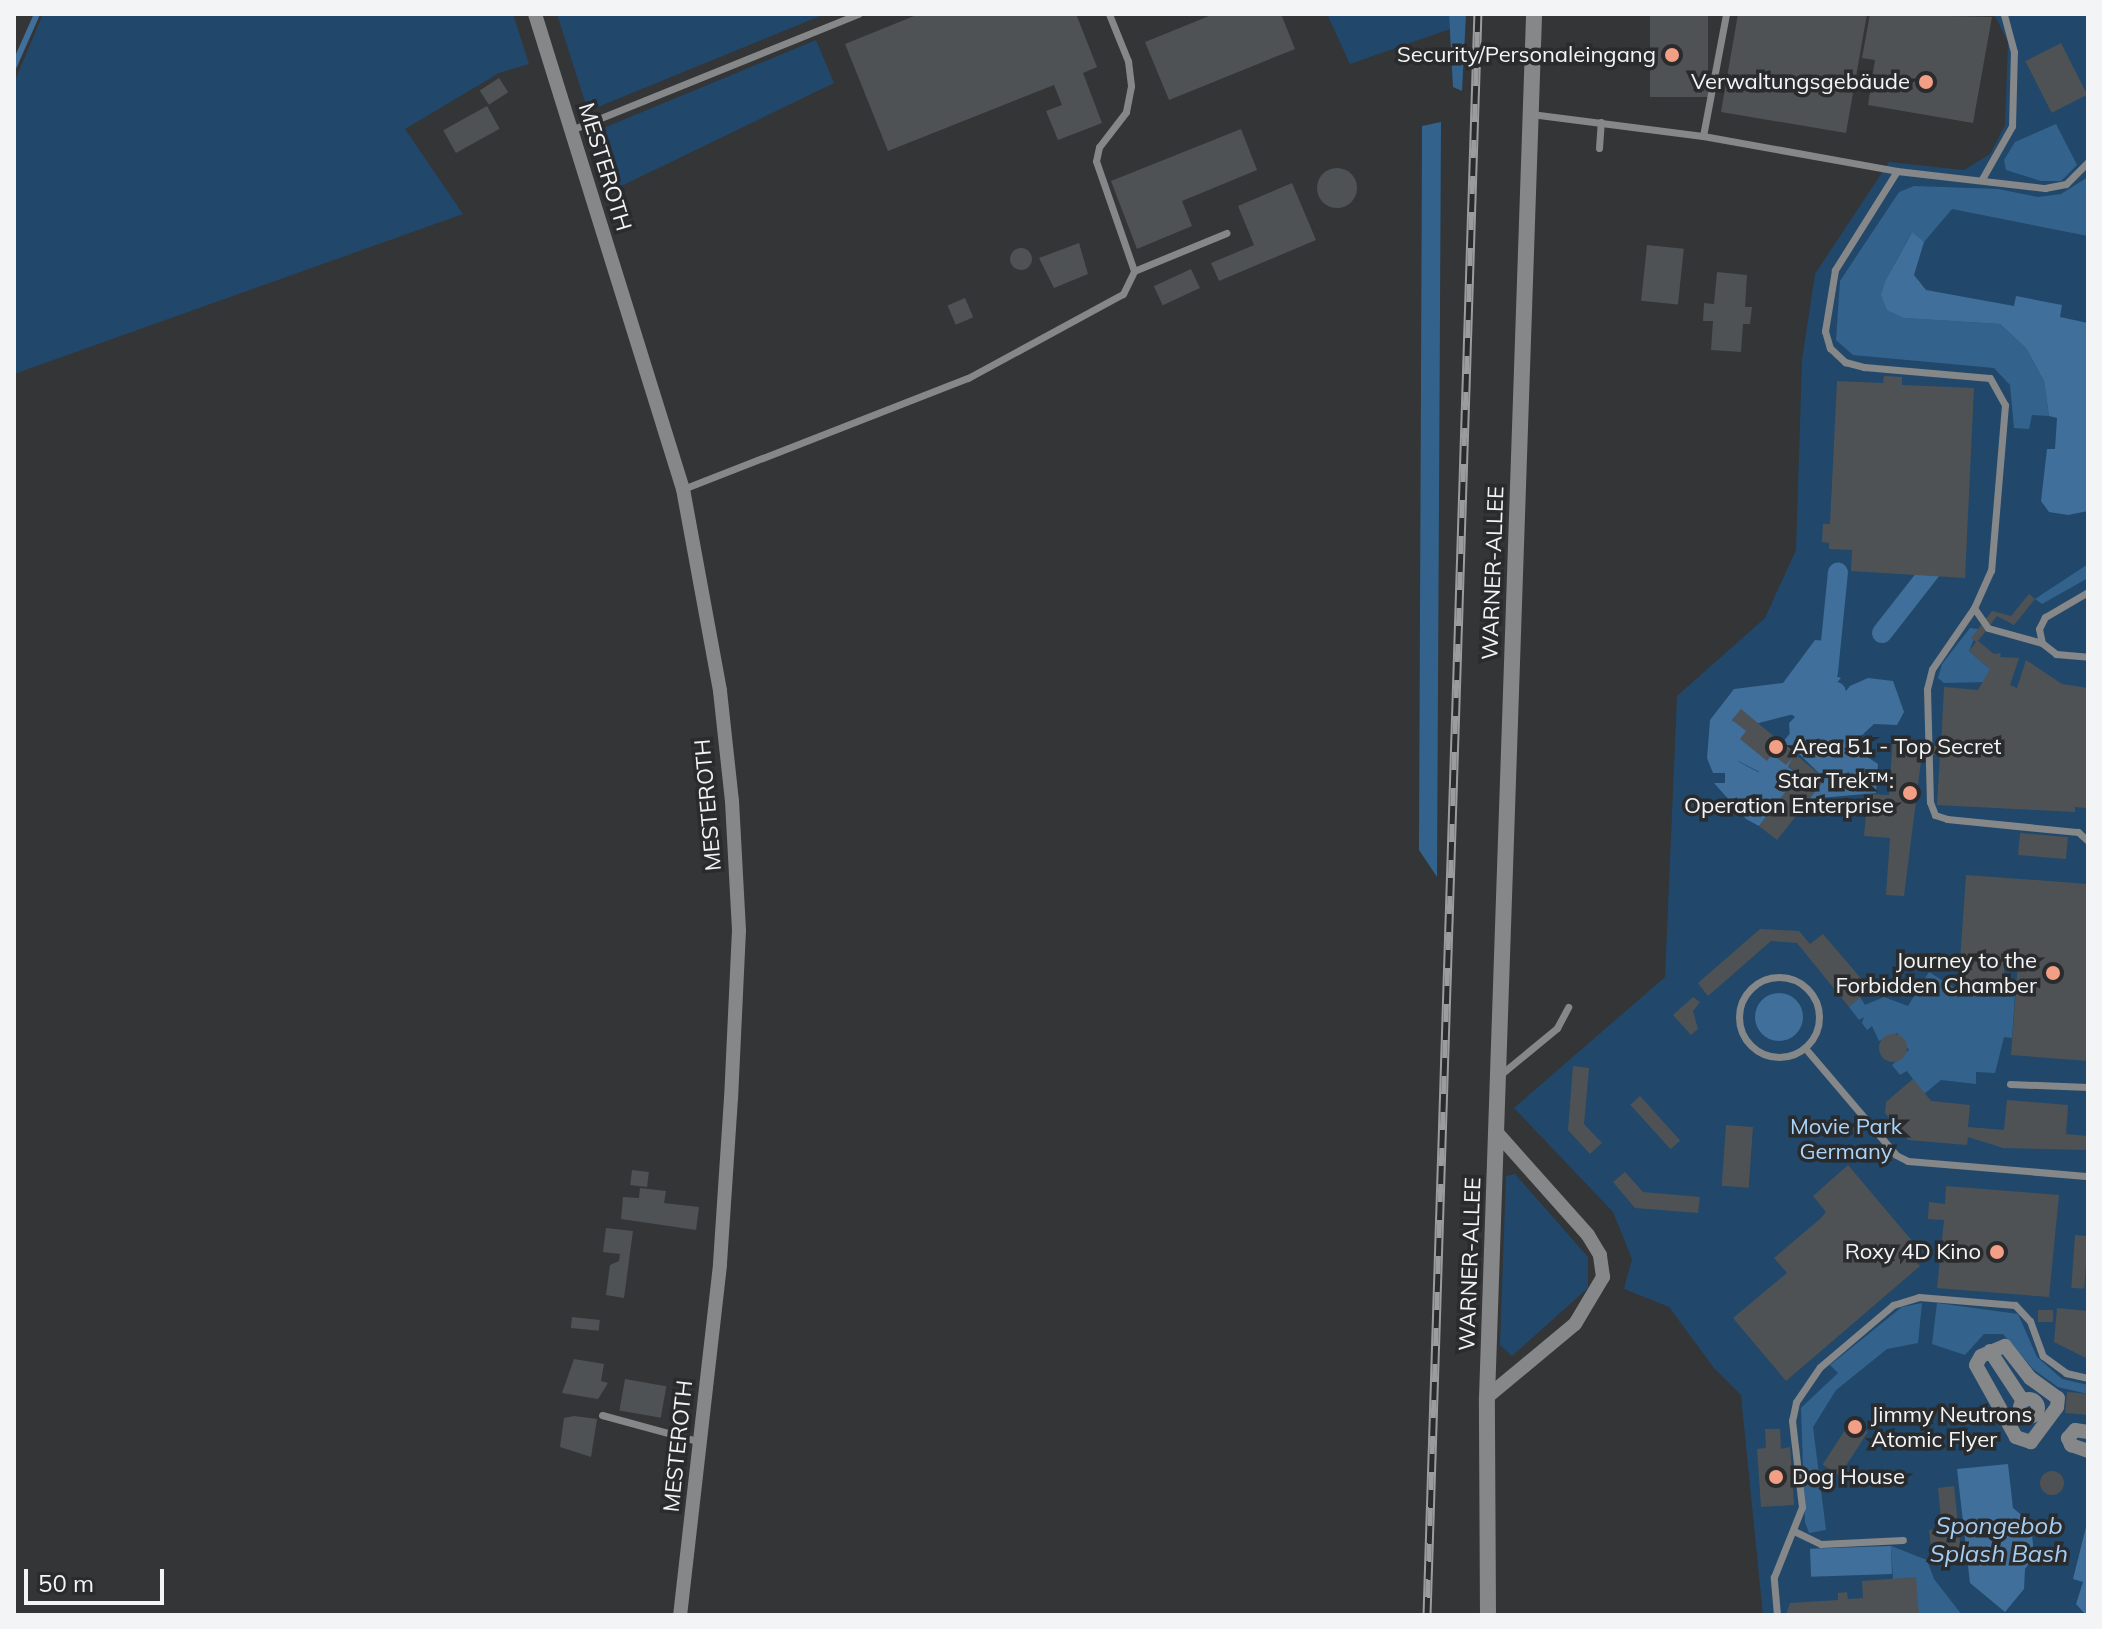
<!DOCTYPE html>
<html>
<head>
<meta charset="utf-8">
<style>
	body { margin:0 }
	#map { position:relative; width:2102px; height:1629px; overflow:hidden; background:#333537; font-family:Mulish,sans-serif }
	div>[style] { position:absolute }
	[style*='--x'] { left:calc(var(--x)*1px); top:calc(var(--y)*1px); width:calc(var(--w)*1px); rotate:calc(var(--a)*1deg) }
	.green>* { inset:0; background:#21486a }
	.forest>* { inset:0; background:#33638c }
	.water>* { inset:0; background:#3f6f9a; transform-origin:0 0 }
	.round { border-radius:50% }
	.stream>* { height:6px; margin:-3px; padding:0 3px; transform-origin:3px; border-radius:3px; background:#3f6f9a }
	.canal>* { height:20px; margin:-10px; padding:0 10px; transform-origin:10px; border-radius:10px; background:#3f6f9a }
	.building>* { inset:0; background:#4f5254; transform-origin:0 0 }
	.service>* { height:7px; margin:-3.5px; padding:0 3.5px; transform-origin:3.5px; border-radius:3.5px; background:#868788 }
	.service>.ring { margin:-3.5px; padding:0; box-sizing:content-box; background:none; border:7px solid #868788; border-radius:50% }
	.minor>* { height:14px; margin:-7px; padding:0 7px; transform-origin:7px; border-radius:7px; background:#868788 }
	.minor>.ring { margin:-7px; padding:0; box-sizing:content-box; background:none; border:14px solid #868788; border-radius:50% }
	.tertiary>* { height:16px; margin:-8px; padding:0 8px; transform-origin:8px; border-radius:8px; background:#868788 }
	.rail>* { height:9px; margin-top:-4.5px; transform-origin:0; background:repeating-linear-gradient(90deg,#2a2b2d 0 18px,#9a9c9e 0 36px); box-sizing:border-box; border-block:2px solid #9a9c9e }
	.dots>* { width:22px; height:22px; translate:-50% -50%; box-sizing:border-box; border:4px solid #2a2b2d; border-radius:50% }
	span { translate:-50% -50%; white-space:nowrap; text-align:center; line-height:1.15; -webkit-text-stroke:7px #2a2b2d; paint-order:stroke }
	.poi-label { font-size:22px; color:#f2f4f5 }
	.right { translate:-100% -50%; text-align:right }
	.left { translate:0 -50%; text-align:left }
	.street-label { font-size:22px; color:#f2f4f5 }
	.park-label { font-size:22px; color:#abd4fb }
	.water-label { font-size:24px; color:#a4cdf3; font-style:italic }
	.frame { position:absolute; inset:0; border:16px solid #f2f4f5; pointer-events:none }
	.scale { position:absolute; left:24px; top:1569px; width:140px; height:36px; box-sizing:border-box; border:4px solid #f2f4f5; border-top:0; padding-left:10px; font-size:24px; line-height:28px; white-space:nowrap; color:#f2f4f5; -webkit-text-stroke:6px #2a2b2d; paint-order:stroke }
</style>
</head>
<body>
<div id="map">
	<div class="green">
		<div style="clip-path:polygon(43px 14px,513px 14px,529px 64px,499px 73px,405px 129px,463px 214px,14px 374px,14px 83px)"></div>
		<div style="clip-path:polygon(557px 14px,825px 14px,588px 111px)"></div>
		<div style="clip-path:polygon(1327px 14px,1449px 14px,1450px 29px,1350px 64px)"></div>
		<div style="clip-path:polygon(1994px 14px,2088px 14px,2088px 1615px,1763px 1615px,1741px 1395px,1714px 1368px,1669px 1307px,1624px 1289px,1632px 1259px,1613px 1212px,1514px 1108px,1665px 977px,1677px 696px,1765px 618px,1796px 550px,1802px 360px,1815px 274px,1889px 162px,1964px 170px,1990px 154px,2005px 125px,2008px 42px)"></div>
		<div style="clip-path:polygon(816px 40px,834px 83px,613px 190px,594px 132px)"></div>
		<div style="clip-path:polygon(1515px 1174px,1588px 1257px,1588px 1288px,1512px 1356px,1500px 1345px,1506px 1176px)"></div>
	</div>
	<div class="forest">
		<div style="clip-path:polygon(1449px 14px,1466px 14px,1462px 91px,1453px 87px)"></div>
		<div style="clip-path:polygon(1441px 122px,1437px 877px,1419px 850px,1422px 142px,1422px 126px)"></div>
		<div style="clip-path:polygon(2056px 124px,2077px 165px,2061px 181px,2041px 181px,2006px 170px,2004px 160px,2015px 142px)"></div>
		<div style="clip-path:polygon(2088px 177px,2088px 236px,1952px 209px,1924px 242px,1911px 233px,1891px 271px,1904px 318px,2000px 324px,2026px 348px,2044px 381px,2049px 416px,2032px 415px,2029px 429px,2014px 428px,2010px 385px,1994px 368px,1853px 355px,1836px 340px,1840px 281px,1899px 192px,1914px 186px,1998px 189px,2038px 197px,2061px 194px)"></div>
		<div style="clip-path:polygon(2088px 564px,2088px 578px,2042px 604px,2035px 599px)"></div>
		<div style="clip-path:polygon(1970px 628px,1978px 629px,1969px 651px,1990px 669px,1986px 682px,1944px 683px,1938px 678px,1942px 664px)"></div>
		<div style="clip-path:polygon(1929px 972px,1958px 990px,2015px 996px,2012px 1038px,2004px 1037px,1995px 1073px,1976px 1072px,1976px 1084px,1941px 1080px,1924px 1094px,1907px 1071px,1900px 1075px,1892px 1065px,1909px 1050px,1897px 1033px,1879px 1041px,1872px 1026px,1867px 1030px,1862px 1023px,1864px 1017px,1859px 1020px,1849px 1007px,1860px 997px,1865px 1005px,1884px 997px,1908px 1006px)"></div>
		<div style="clip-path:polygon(1922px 1303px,1918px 1343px,1887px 1349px,1836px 1390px,1813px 1427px,1826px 1530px,1809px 1533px,1805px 1522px,1801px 1408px,1838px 1373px,1830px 1365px,1902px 1307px)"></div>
		<div style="clip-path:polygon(1937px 1303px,2018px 1314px,2037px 1357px,2062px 1379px,2088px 1385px,2088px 1394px,2058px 1387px,2033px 1369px,2003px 1334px,1984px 1334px,1965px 1355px,1932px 1344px)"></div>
		<div style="clip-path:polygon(1891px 1546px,1927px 1560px,1934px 1579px,1962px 1615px,1919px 1615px,1893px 1579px)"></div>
	</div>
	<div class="water">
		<div style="clip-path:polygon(1912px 232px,1924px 242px,1914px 275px,1926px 290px,2014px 306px,2016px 296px,2062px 305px,2060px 317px,2088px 323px,2088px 511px,2068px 515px,2049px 512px,2041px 501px,2047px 449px,2055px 449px,2057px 418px,2049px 416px,2044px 381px,2026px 348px,2000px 324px,1904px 318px,1887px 310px,1881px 295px,1885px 282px)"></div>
		<div style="clip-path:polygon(1815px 640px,1830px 641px,1826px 665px,1815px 684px,1780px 705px,1767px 701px,1741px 709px,1732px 720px,1730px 746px,1739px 762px,1758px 772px,1784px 764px,1808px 781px,1799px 792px,1791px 785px,1759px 826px,1746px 819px,1714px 783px,1725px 783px,1725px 773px,1713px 773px,1707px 758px,1710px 720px,1734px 689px,1783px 683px)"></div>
		<div style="clip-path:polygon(1833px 675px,1841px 678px,1790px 737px,1789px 723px,1795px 717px,1788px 712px,1811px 700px)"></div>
		<div style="clip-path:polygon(1868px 678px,1893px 681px,1904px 712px,1897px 725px,1874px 724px,1859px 738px,1860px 752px,1878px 764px,1876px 793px,1809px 799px,1825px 779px,1797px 752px,1850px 686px)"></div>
		<div class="round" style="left:1755px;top:993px;width:48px;height:48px"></div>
		<div style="clip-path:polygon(2008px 1464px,2013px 1508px,2031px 1523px,2034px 1556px,2025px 1569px,2024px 1589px,2005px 1612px,1970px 1583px,1957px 1469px)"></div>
		<div style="clip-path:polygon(2088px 1519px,2088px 1615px,2086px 1615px,2076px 1604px,2083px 1582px,2073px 1579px)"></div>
		<div style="left:1891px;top:1546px;width:28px;height:81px;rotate:88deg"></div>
	</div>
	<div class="stream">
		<div style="--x:14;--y:66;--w:57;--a:-66.1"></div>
	</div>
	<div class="canal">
		<div style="--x:1882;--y:633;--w:81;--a:-52"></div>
		<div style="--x:1836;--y:692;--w:85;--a:128.8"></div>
		<div style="--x:1783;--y:758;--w:18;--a:161"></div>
		<div style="--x:1766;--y:764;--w:28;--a:-153"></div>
		<div style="--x:1741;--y:751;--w:19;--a:-99"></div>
		<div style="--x:1738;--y:732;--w:18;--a:-63"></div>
		<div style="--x:1746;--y:716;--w:56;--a:-14.5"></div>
		<div style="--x:1800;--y:702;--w:41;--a:-47"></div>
		<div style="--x:1828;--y:672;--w:100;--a:-84.3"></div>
	</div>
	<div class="building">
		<div style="clip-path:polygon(919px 14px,1076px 14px,1097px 67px,1083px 73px,1102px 123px,1058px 140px,1046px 111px,1062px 105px,1054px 85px,888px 151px,845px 44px)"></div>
		<div style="clip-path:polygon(1214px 14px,1281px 14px,1295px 49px,1169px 100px,1145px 42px)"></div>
		<div style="left:1650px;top:14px;width:58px;height:83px"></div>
		<div style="clip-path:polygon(1738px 14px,1867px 14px,1846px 133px,1721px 112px)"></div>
		<div style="clip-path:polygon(1870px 14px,1992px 17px,1973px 123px,1868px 105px,1875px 60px,1862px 58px)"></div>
		<div style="left:2061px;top:43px;width:58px;height:40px;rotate:63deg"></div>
		<div style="left:499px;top:78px;width:17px;height:23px;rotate:57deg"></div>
		<div style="left:487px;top:106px;width:26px;height:50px;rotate:61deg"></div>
		<div style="clip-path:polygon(1241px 129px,1257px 170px,1182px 201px,1192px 226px,1137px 249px,1111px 181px)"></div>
		<div class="round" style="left:1317px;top:168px;width:40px;height:40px"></div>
		<div style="clip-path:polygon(1292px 183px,1316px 240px,1219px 281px,1211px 263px,1254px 245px,1238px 206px)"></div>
		<div style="clip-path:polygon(1079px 243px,1088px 274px,1054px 288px,1039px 258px)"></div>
		<div style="left:1647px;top:245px;width:37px;height:56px;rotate:6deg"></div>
		<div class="round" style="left:1010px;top:248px;width:22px;height:22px"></div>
		<div style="left:1191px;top:269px;width:21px;height:41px;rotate:65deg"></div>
		<div style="clip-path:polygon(1717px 272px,1747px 275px,1745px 307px,1752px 307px,1750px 324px,1743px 324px,1741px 352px,1711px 350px,1713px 321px,1703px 321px,1704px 303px,1714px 304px)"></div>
		<div style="left:965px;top:298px;width:21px;height:19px;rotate:67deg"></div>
		<div style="clip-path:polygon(1884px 376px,1902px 377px,1902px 385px,1974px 388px,1965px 578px,1851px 571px,1852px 550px,1829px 549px,1829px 543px,1822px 542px,1823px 524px,1830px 524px,1837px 381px,1883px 383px)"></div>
		<div style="clip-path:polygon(2029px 594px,2035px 599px,2014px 625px,1997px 616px,1978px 641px,1994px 654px,2001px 653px,2000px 657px,2019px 658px,2010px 685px,2017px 688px,2026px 660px,2062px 684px,2088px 688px,2088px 808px,2075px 807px,2075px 812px,1937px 805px,1940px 756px,1922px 753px,1904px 896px,1886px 895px,1890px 838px,1864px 836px,1868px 794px,1889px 795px,1893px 737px,1941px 747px,1944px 687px,1978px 690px,1990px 669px,1969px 651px,1976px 642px,1971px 638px,1992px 611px,2011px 616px)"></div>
		<div style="clip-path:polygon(1741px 709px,1825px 779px,1777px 840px,1759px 826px,1791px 785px,1799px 792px,1808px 781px,1788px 766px,1792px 758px,1786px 765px,1772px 754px,1767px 761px,1740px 739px,1746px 731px,1732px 720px)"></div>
		<div style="left:2020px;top:833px;width:48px;height:22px;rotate:5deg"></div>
		<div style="clip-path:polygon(1966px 875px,2088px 884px,2088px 1061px,2011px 1055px,2019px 949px,2006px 949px,2002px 995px,1958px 990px)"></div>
		<div style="clip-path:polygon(1760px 929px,1799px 931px,1810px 944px,1823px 934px,1870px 989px,1849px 1007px,1797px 943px,1771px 941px,1708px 996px,1698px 983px)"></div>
		<div style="clip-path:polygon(1693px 997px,1700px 1002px,1693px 1011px,1698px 1029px,1691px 1035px,1673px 1015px)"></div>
		<div class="round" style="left:1879px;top:1034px;width:28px;height:28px"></div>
		<div style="clip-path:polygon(1573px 1066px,1589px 1068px,1584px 1124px,1602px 1143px,1590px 1154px,1568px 1130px)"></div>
		<div style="clip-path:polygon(1913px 1079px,1931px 1101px,1970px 1105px,1968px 1127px,2004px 1130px,2007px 1100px,2068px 1105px,2066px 1134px,2088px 1136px,2088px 1150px,2003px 1148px,1968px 1137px,1967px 1145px,1908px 1140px,1885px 1113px,1886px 1102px)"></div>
		<div style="left:1640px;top:1096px;width:60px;height:13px;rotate:48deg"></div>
		<div style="left:1726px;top:1125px;width:27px;height:61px;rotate:4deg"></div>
		<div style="clip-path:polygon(1848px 1165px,1918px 1248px,1910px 1255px,1920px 1266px,1786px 1381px,1733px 1318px,1787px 1273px,1774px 1258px,1820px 1219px,1826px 1212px,1813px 1196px)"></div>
		<div style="left:632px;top:1170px;width:17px;height:15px;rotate:7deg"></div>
		<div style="clip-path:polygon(1625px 1172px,1643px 1192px,1700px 1197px,1698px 1213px,1635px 1208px,1613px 1182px)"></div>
		<div style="clip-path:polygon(1946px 1186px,2059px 1195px,2049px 1297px,1937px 1288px,1944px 1220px,1928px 1219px,1929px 1202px,1945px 1204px)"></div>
		<div style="clip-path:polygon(640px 1188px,666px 1191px,664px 1203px,699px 1207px,696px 1230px,621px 1219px,623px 1197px,639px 1198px)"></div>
		<div style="clip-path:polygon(606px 1228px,633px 1231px,624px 1298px,606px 1295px,610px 1265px,619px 1261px,620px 1254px,603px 1252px)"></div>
		<div style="left:2075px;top:1235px;width:13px;height:53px;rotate:4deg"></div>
		<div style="clip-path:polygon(2057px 1308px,2088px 1311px,2088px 1359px,2054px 1342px)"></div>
		<div style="left:2038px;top:1310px;width:15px;height:12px"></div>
		<div style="left:572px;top:1317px;width:28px;height:11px;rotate:6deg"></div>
		<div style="clip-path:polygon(574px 1359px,604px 1364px,601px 1381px,608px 1383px,598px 1399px,562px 1393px)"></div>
		<div style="left:625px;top:1379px;width:42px;height:32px;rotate:10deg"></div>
		<div style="left:2067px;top:1392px;width:21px;height:21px;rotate:5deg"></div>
		<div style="clip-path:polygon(574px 1416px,597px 1419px,591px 1457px,560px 1447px,564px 1418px)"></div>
		<div style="left:1851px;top:1421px;width:20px;height:52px;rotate:33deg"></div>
		<div style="clip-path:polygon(1765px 1429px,1780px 1429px,1781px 1449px,1790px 1447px,1794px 1505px,1761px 1507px,1757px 1449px,1766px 1448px)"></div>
		<div class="round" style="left:2040px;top:1471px;width:24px;height:24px"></div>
		<div style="clip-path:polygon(1954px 1486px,1961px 1552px,1932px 1555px,1929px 1530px,1942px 1529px,1938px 1488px)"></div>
		<div style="clip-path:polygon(1916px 1577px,1919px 1615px,1786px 1615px,1790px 1603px,1838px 1600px,1838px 1593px,1847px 1592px,1848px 1599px,1863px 1598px,1862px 1581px)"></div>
	</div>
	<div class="service">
		<div style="--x:1109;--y:14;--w:51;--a:68"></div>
		<div style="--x:1128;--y:61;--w:25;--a:83"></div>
		<div style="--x:1131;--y:86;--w:26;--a:101"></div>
		<div style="--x:1126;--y:112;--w:44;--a:127.6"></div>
		<div style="--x:1099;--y:147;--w:14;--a:102"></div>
		<div style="--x:1096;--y:161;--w:116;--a:70.9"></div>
		<div style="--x:1531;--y:114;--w:173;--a:7.3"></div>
		<div style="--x:1703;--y:136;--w:197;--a:10.2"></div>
		<div style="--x:1897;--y:171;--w:117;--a:122.1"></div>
		<div style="--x:1835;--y:270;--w:62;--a:99.3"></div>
		<div style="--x:1825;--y:331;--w:18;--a:74"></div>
		<div style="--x:1830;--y:348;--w:21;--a:43"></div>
		<div style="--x:1845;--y:362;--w:20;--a:15"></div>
		<div style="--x:1864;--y:367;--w:126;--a:5"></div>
		<div style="--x:1990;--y:378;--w:31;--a:61"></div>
		<div style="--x:2005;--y:405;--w:166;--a:94.8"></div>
		<div style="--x:1991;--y:570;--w:42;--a:114.1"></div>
		<div style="--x:1974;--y:608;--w:74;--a:124.5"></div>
		<div style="--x:1932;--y:669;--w:21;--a:104"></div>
		<div style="--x:1927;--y:689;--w:113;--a:88.5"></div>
		<div style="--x:1930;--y:802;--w:14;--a:69"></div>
		<div style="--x:1935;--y:815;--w:13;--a:18"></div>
		<div style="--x:1947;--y:819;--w:132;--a:5.7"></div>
		<div style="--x:2078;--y:832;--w:13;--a:42"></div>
		<div style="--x:571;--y:130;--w:310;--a:-22"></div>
		<div style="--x:1703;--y:136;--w:124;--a:-79.3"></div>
		<div style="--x:1599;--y:148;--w:26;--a:-86"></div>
		<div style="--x:1897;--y:171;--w:149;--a:6.6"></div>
		<div style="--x:2045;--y:188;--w:21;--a:-11"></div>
		<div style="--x:2066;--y:184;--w:31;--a:-45"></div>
		<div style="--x:1982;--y:179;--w:61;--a:-60.5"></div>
		<div style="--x:2012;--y:126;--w:74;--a:-88.5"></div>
		<div style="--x:2014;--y:52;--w:39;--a:-105"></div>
		<div style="--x:683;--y:489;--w:306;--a:-21.3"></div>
		<div style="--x:968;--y:378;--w:176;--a:-28.5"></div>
		<div style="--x:1123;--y:294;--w:25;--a:-64"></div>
		<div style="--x:1134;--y:271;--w:100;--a:-22.4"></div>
		<div style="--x:2088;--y:592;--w:50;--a:149.8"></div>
		<div style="--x:2045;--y:617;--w:13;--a:117"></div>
		<div style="--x:2039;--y:629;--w:14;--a:78"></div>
		<div style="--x:2042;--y:643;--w:18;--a:38"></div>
		<div style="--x:2056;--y:654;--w:32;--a:5"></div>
		<div style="--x:1974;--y:608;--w:24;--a:55"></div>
		<div style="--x:1988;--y:628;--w:56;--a:15.5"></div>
		<div class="ring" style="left:1739px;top:977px;width:73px;height:73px"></div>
		<div style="--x:1805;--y:1048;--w:140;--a:49.6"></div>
		<div style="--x:1896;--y:1155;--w:13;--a:27"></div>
		<div style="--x:1908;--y:1161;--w:181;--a:4.8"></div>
		<div style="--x:1500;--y:1075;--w:74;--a:-39.5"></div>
		<div style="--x:1557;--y:1028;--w:24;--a:-62"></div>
		<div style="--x:2010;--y:1084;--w:78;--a:2.2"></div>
		<div style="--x:602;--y:1415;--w:103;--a:15.3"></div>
		<div style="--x:1794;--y:1531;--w:30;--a:26"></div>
		<div style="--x:1821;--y:1544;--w:82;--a:-2.8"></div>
		<div style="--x:1777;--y:1615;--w:38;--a:-95"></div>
		<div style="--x:1774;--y:1577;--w:75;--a:-68.2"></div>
		<div style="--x:1802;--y:1507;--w:87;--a:-96.6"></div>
		<div style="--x:1792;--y:1421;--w:19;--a:-78"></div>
		<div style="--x:1796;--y:1402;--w:42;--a:-55.6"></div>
		<div style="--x:1820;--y:1367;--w:96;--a:-40.3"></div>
		<div style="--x:1893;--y:1305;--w:27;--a:-17"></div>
		<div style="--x:1919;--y:1297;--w:96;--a:4.8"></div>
		<div style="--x:2015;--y:1305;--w:22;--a:47"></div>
		<div style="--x:2030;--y:1321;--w:37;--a:70"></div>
		<div style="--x:2043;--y:1356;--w:29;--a:36"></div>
		<div style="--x:2066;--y:1373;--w:23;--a:13"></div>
	</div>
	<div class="minor">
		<div style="--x:535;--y:14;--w:498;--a:72.7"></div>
		<div style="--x:683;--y:489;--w:205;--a:79.6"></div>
		<div style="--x:720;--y:691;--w:111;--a:83.8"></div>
		<div style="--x:732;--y:801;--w:129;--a:86.9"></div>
		<div style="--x:739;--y:930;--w:168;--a:92.7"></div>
		<div style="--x:731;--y:1098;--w:167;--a:93.8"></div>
		<div style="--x:720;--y:1265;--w:352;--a:96.5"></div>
		<div style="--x:2005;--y:1346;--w:41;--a:52"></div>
		<div style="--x:2030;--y:1378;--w:34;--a:36"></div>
		<div style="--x:2058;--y:1398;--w:9;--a:96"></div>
		<div style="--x:2057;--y:1407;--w:44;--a:126.6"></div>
		<div style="--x:2031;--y:1442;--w:16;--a:-162"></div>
		<div style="--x:2016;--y:1437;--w:82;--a:-119.1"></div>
		<div style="--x:1976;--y:1365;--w:10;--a:-61"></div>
		<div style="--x:1981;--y:1356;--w:26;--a:-23"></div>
		<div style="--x:1990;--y:1351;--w:60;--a:56.6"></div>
		<div style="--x:1487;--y:1397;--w:114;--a:-39.7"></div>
		<div style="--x:1575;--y:1324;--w:55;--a:-59.2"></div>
		<div style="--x:1603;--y:1277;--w:22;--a:-98"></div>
		<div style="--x:1600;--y:1255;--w:23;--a:-121"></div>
		<div style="--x:1588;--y:1235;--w:137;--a:-131.7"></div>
		<div class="ring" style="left:2020px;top:1399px;width:4px;height:4px"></div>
		<div style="--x:2088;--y:1432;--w:13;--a:-171"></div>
		<div style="--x:2075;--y:1430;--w:11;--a:131"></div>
		<div style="--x:2068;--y:1438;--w:8;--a:67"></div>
		<div style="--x:2071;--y:1445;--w:18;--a:19"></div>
	</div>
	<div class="tertiary">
		<div style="--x:1488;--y:1615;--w:218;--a:-90.3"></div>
		<div style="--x:1487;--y:1397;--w:1384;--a:-88.05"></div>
	</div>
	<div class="rail">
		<div style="--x:1427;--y:1615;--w:1602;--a:-88.18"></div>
	</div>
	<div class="dots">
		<div style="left:1672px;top:55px;background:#f39f86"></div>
		<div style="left:1926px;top:82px;background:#f39f86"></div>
		<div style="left:1776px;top:747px;background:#f39f86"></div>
		<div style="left:1910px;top:793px;background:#f39f86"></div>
		<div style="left:2053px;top:973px;background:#f39f86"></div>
		<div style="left:1997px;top:1252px;background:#f39f86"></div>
		<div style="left:1855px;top:1427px;background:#f39f86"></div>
		<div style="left:1776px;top:1477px;background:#f39f86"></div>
	</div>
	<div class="poi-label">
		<span class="right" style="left:1656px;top:55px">Security/Personaleingang</span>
		<span class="right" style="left:1910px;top:82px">Verwaltungsgebäude</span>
		<span class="left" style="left:1792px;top:747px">Area 51 - Top Secret</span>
		<span class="right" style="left:1894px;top:793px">Star Trek™:<br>Operation Enterprise</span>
		<span class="right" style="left:2037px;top:973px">Journey to the<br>Forbidden Chamber</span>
		<span class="right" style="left:1981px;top:1252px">Roxy 4D Kino</span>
		<span class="left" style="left:1871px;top:1427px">Jimmy Neutrons<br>Atomic Flyer</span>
		<span class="left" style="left:1792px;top:1477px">Dog House</span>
	</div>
	<div class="street-label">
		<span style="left:605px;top:167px;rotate:73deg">MESTEROTH</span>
		<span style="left:1493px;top:573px;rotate:-88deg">WARNER-ALLEE</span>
		<span style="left:708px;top:805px;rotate:-95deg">MESTEROTH</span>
		<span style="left:1470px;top:1264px;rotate:-88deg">WARNER-ALLEE</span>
		<span style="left:678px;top:1446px;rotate:-84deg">MESTEROTH</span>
	</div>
	<div class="park-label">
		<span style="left:1846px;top:1139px">Movie Park<br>Germany</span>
	</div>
	<div class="water-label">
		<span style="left:1999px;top:1540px">Spongebob<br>Splash Bash</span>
	</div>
	<div class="frame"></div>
	<div class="scale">50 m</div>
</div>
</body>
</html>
